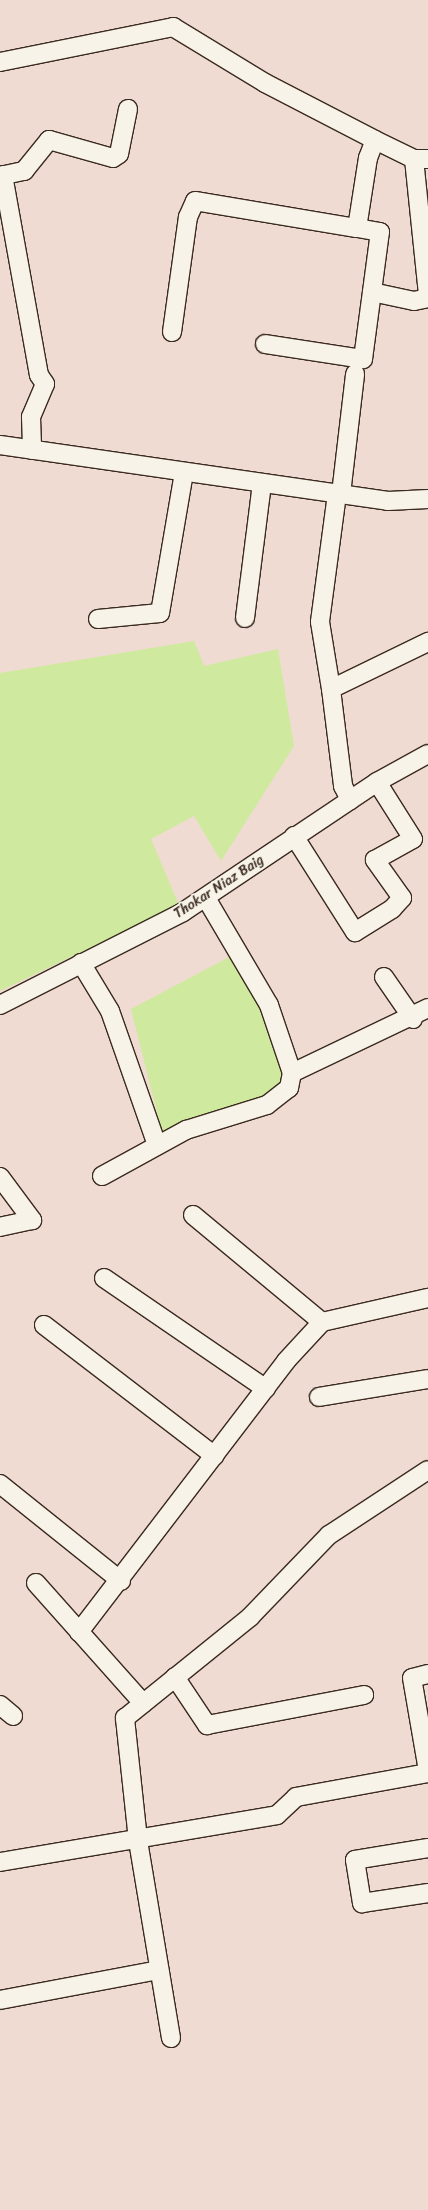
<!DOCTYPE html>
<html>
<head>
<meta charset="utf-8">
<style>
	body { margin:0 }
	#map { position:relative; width:428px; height:2210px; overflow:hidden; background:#efdbd1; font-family:Sriracha,sans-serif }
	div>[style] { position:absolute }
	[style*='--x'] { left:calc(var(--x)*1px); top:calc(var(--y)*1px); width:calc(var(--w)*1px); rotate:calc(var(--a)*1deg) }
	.green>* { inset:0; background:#cfe99f }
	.roads { filter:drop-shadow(1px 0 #3b2a1e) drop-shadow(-1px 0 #3b2a1e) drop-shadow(0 1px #3b2a1e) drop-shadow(0 -1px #3b2a1e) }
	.minor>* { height:18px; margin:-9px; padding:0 9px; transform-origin:9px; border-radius:9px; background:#f7f3e8 }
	span { translate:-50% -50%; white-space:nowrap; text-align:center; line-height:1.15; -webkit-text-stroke:4px #f7f3e8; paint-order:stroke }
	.street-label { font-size:14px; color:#3b2a1e }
</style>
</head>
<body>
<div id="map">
	<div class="green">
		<div style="clip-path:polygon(194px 641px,204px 666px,278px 649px,294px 746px,221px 861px,194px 816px,151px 839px,179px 905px,0 991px,0 673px)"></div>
		<div style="clip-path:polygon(233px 955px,279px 1048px,283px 1088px,265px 1104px,162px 1132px,131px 1009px)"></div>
	</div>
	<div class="roads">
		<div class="minor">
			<div style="--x:0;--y:62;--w:177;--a:-11.4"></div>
			<div style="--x:173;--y:27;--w:108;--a:31.3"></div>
			<div style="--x:265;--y:83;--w:124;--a:27.4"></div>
			<div style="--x:375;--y:140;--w:43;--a:26"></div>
			<div style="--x:414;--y:159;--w:14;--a:0"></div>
			<div style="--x:414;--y:159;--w:136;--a:84.1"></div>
			<div style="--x:3;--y:175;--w:203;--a:79.8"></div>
			<div style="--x:39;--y:375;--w:11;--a:56"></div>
			<div style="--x:45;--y:384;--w:36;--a:113"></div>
			<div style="--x:31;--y:417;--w:33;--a:88"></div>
			<div style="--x:0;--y:176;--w:25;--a:-12"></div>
			<div style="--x:24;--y:171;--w:40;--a:-51"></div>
			<div style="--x:49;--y:140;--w:66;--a:15.7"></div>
			<div style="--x:113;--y:158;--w:7;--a:-34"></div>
			<div style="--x:119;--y:154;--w:46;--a:-78.7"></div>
			<div style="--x:372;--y:292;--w:43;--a:12.1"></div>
			<div style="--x:414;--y:301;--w:14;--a:-12"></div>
			<div style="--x:172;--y:332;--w:116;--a:-82.1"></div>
			<div style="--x:188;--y:217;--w:17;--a:-66"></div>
			<div style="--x:195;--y:201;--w:164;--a:9.5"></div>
			<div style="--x:357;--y:228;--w:71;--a:-81.1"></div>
			<div style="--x:368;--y:158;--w:19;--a:-69"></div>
			<div style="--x:265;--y:344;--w:99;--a:8.7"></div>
			<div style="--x:363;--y:359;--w:128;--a:-82.4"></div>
			<div style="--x:380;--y:232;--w:23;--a:-170"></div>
			<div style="--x:0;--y:445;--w:392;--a:8.2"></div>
			<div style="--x:388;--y:501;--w:40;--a:-2.9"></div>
			<div style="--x:337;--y:494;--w:129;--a:97.6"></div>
			<div style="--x:320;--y:622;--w:68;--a:80.7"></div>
			<div style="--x:331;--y:689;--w:108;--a:-25.9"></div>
			<div style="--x:341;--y:494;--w:121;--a:-83.3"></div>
			<div style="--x:245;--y:618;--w:136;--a:-82.8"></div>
			<div style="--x:98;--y:619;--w:62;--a:-5.5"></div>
			<div style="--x:160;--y:613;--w:143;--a:-80.3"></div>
			<div style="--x:331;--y:689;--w:98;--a:82.9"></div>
			<div style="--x:343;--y:786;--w:16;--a:63"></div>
			<div style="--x:294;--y:836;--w:114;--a:57.6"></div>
			<div style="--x:355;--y:932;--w:44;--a:-31.9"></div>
			<div style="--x:392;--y:909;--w:15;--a:-48"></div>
			<div style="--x:402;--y:898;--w:47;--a:-125.4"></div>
			<div style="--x:375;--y:860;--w:43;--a:-28.9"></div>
			<div style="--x:413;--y:839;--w:67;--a:-122.3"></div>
			<div style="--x:81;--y:963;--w:56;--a:58.9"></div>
			<div style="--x:110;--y:1011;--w:142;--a:70.7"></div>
			<div style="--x:384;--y:977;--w:51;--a:55.4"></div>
			<div style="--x:0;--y:1005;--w:205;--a:-26.9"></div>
			<div style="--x:183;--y:912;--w:234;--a:-33.8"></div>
			<div style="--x:377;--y:782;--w:58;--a:-28.8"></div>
			<div style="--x:292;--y:1073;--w:151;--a:-25.5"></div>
			<div style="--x:102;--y:1176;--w:96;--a:-28.7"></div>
			<div style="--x:186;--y:1130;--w:85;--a:-17.2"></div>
			<div style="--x:267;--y:1105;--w:28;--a:-38"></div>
			<div style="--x:289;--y:1088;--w:15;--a:-79"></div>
			<div style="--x:292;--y:1073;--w:72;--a:-108.7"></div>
			<div style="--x:269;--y:1005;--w:124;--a:-120.5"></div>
			<div style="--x:0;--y:1177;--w:54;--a:53.3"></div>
			<div style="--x:32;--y:1220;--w:33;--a:168"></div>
			<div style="--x:193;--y:1215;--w:168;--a:39.7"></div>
			<div style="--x:104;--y:1278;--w:196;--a:34.4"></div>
			<div style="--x:44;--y:1325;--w:215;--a:37.5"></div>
			<div style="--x:319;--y:1397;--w:110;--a:-9.4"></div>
			<div style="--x:0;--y:1484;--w:155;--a:38.7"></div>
			<div style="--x:36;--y:1583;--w:161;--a:48.3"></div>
			<div style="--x:79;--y:1632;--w:341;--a:-52.6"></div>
			<div style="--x:286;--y:1361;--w:53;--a:-47.3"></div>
			<div style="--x:322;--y:1322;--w:109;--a:-12.8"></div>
			<div style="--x:428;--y:1674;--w:16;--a:166"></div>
			<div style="--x:412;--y:1678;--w:94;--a:80.2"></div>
			<div style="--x:175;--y:1677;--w:58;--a:56.3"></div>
			<div style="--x:207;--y:1725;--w:160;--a:-10.8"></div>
			<div style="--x:0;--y:1705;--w:17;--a:40"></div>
			<div style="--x:428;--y:1848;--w:74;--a:170.7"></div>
			<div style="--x:355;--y:1860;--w:44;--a:80.8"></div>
			<div style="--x:362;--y:1903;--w:67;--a:-8.6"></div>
			<div style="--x:0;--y:1862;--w:281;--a:-9.6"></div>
			<div style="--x:277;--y:1815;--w:26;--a:-43"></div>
			<div style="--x:296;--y:1797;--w:134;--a:-10.3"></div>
			<div style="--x:0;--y:2000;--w:162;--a:-10.7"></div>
			<div style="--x:171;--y:2038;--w:201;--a:-99.5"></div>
			<div style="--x:138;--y:1840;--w:123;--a:-96.1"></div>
			<div style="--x:125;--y:1718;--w:161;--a:-38.9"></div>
			<div style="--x:250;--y:1617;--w:114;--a:-46.1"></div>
			<div style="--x:329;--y:1535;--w:118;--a:-33.3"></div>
		</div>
	</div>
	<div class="street-label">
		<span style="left:219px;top:887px;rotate:-33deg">Thokar Niaz Baig</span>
	</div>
</div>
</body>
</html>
